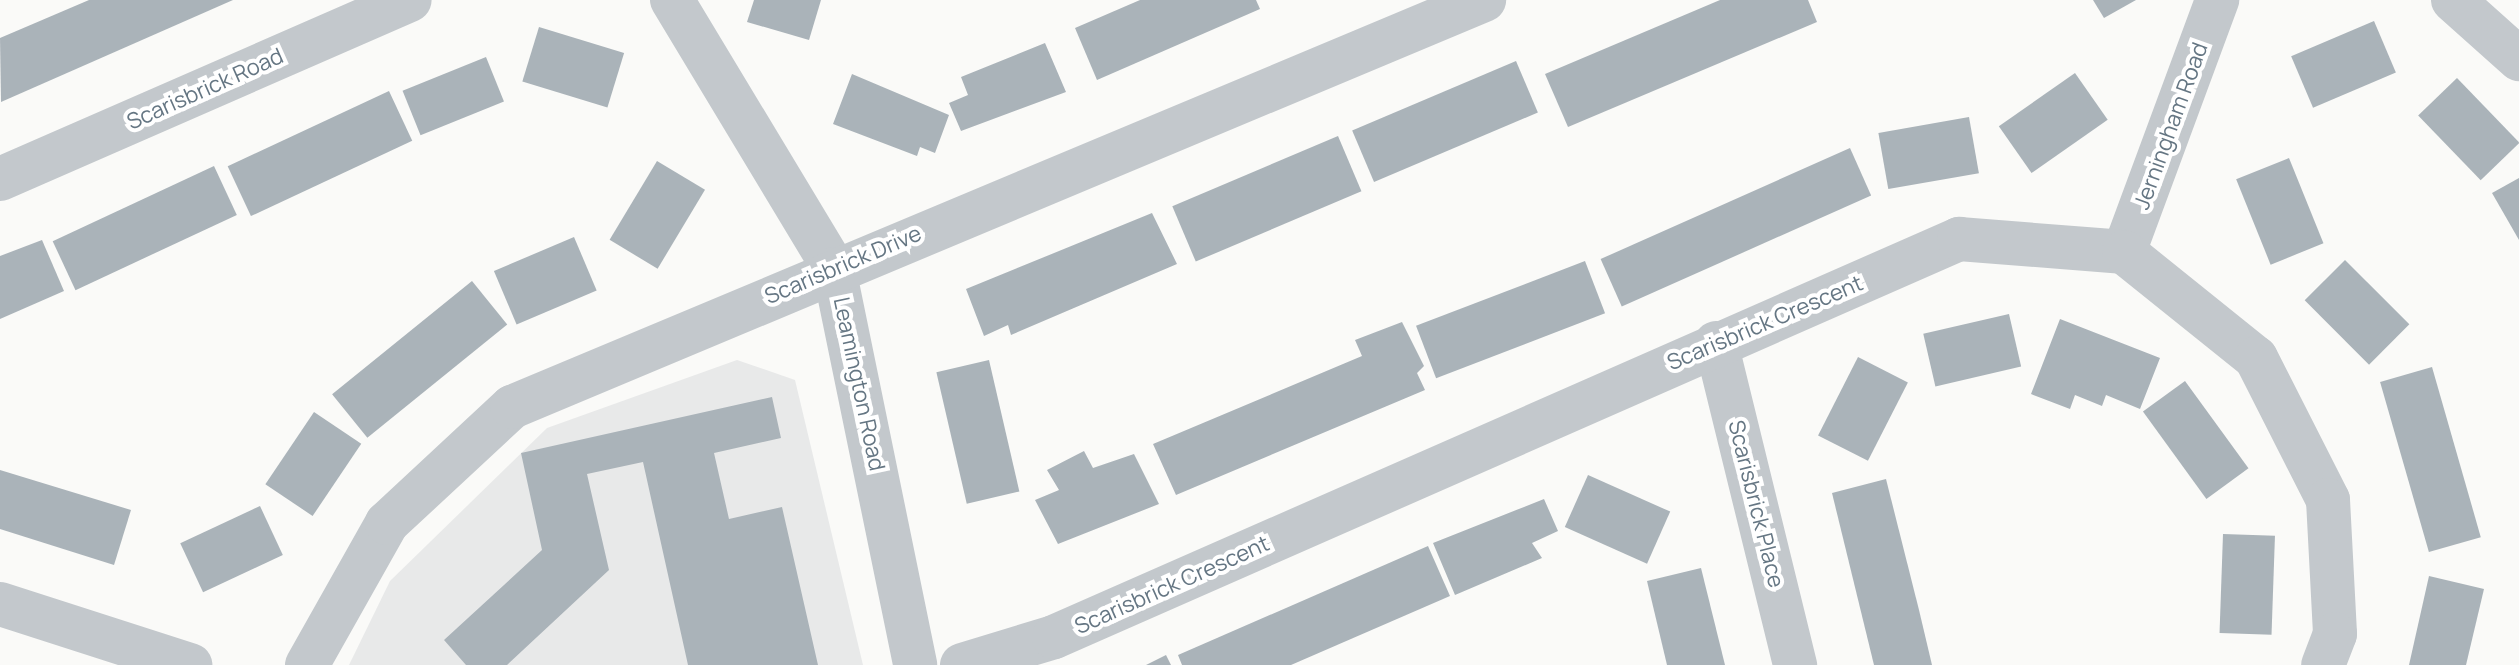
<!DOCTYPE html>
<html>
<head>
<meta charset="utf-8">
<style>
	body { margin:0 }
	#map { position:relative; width:2519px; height:665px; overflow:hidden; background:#fafaf8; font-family:Manrope,sans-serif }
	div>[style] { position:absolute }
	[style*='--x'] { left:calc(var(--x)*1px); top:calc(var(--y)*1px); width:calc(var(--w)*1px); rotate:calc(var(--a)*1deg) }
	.built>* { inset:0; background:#e8e9e9 }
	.building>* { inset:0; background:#aab3b9; transform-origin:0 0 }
	.street>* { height:44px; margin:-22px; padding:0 22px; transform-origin:22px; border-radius:22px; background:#c3c8cc }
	span { translate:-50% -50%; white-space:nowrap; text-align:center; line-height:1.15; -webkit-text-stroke:8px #fff; paint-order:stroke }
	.street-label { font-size:22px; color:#657683 }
</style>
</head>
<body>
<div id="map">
	<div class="built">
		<div style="clip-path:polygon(737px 360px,795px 380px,863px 665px,349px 665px,390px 581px,547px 428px)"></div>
	</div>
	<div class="building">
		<div style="clip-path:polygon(89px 0,233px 0,1px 102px,0 38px)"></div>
		<div style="clip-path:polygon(754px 0,821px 0,809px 40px,747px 22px)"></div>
		<div style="clip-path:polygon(1140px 0,1256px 0,1260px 9px,1097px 80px,1075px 28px)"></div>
		<div style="clip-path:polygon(1720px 0,1808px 0,1817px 22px,1568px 127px,1545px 74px)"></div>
		<div style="clip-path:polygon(2093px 0,2136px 0,2104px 18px)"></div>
		<div style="left:2374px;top:21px;width:56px;height:90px;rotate:67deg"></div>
		<div style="left:539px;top:27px;width:89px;height:57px;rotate:17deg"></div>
		<div style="clip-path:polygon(1045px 43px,1066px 92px,961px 131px,949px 103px,968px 95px,961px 77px)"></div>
		<div style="left:486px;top:57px;width:48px;height:90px;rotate:68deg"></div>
		<div style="left:1516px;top:61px;width:56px;height:178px;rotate:67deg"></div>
		<div style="left:2075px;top:73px;width:57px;height:93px;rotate:55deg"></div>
		<div style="clip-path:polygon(852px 74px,949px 115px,935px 153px,920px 147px,917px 156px,833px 124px)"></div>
		<div style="left:2457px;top:78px;width:90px;height:54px;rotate:46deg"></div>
		<div style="left:389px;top:91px;width:55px;height:178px;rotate:65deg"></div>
		<div style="left:1969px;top:117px;width:57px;height:92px;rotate:80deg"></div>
		<div style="left:1338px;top:136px;width:60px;height:180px;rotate:67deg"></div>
		<div style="left:1850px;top:148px;width:52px;height:273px;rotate:66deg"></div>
		<div style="left:2289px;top:158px;width:92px;height:57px;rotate:68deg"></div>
		<div style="left:657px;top:161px;width:56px;height:92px;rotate:31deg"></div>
		<div style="left:214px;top:166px;width:54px;height:178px;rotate:65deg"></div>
		<div style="clip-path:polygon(2519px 178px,2519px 240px,2492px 193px)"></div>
		<div style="clip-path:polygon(1152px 213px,1177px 264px,1011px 335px,1008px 325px,984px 336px,966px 289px)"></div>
		<div style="left:574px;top:237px;width:58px;height:87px;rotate:67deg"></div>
		<div style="clip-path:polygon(42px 240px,64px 291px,0 319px,0 256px)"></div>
		<div style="left:2345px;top:260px;width:91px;height:57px;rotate:45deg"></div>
		<div style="left:1585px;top:261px;width:56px;height:181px;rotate:69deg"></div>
		<div style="left:472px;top:281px;width:56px;height:180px;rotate:51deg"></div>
		<div style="left:2009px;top:314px;width:54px;height:88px;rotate:77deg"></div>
		<div style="clip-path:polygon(2060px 319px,2160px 358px,2140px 409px,2106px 395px,2102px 406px,2075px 395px,2070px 409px,2031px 394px)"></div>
		<div style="clip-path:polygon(1402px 322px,1424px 366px,1417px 373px,1425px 390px,1176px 495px,1153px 444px,1362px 356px,1355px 340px)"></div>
		<div style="left:1858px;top:357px;width:56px;height:88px;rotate:27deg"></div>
		<div style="left:989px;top:360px;width:135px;height:54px;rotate:77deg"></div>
		<div style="left:2432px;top:367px;width:177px;height:54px;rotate:74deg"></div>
		<div style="left:2185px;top:381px;width:108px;height:52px;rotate:54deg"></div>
		<div style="clip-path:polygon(772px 397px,781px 438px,714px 453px,729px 519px,782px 507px,818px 665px,688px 665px,643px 462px,587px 474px,609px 570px,507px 665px,466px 665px,444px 640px,542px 550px,521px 453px)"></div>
		<div style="left:314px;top:412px;width:57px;height:87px;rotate:34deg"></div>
		<div style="clip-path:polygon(1084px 451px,1093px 468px,1134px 454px,1159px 504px,1058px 544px,1035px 500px,1059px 490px,1047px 470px)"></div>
		<div style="clip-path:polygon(0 470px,131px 510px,114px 565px,0 529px)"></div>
		<div style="left:1588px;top:475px;width:90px;height:57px;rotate:24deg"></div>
		<div style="clip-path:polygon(1886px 479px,1919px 610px,1932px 665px,1874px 665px,1832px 493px)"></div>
		<div style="clip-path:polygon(1544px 499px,1558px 531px,1532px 543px,1542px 558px,1455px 595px,1433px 543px)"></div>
		<div style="left:260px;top:506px;width:54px;height:88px;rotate:65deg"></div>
		<div style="left:2223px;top:534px;width:52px;height:99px;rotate:2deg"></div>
		<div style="clip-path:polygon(1428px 546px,1450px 596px,1291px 665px,1182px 665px,1178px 655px)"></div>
		<div style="clip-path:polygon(1701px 568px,1725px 665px,1667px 665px,1647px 581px)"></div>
		<div style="clip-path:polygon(2429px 576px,2484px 589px,2466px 665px,2409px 665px)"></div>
		<div style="clip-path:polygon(1166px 655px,1171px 665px,1146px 665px)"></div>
	</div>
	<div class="street">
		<div style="--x:672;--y:0;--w:314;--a:58.9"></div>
		<div style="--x:834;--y:269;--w:404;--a:78.4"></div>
		<div style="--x:2453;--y:0;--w:89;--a:41.8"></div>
		<div style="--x:0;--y:179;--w:447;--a:-23.6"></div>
		<div style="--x:2124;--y:252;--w:269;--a:-69.7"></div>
		<div style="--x:1716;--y:343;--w:332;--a:76.2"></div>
		<div style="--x:0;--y:604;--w:200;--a:17.8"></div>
		<div style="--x:307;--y:665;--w:163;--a:-60.6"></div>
		<div style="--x:387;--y:523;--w:171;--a:-42.9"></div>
		<div style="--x:512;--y:407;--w:1054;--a:-22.72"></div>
		<div style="--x:962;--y:665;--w:96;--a:-16.9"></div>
		<div style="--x:1054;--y:637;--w:989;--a:-23.74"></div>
		<div style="--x:1959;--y:239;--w:166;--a:4.5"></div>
		<div style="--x:2124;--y:252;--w:169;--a:38.8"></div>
		<div style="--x:2256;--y:358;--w:159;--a:63.1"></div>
		<div style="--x:2328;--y:500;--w:134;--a:87"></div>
		<div style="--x:2335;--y:634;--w:33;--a:111"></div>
	</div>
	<div class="street-label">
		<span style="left:205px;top:89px;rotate:-24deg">Scarisbrick Road</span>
		<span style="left:2171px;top:126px;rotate:-70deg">Jerningham Road</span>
		<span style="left:843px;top:265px;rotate:-23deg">Scarisbrick Drive</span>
		<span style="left:1765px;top:323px;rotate:-23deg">Scarisbrick Crescent</span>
		<span style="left:859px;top:384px;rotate:78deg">Leamington Road</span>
		<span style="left:1756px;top:504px;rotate:76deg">Scarisbrick Place</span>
		<span style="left:1172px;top:585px;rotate:-24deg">Scarisbrick Crescent</span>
	</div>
</div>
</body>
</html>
